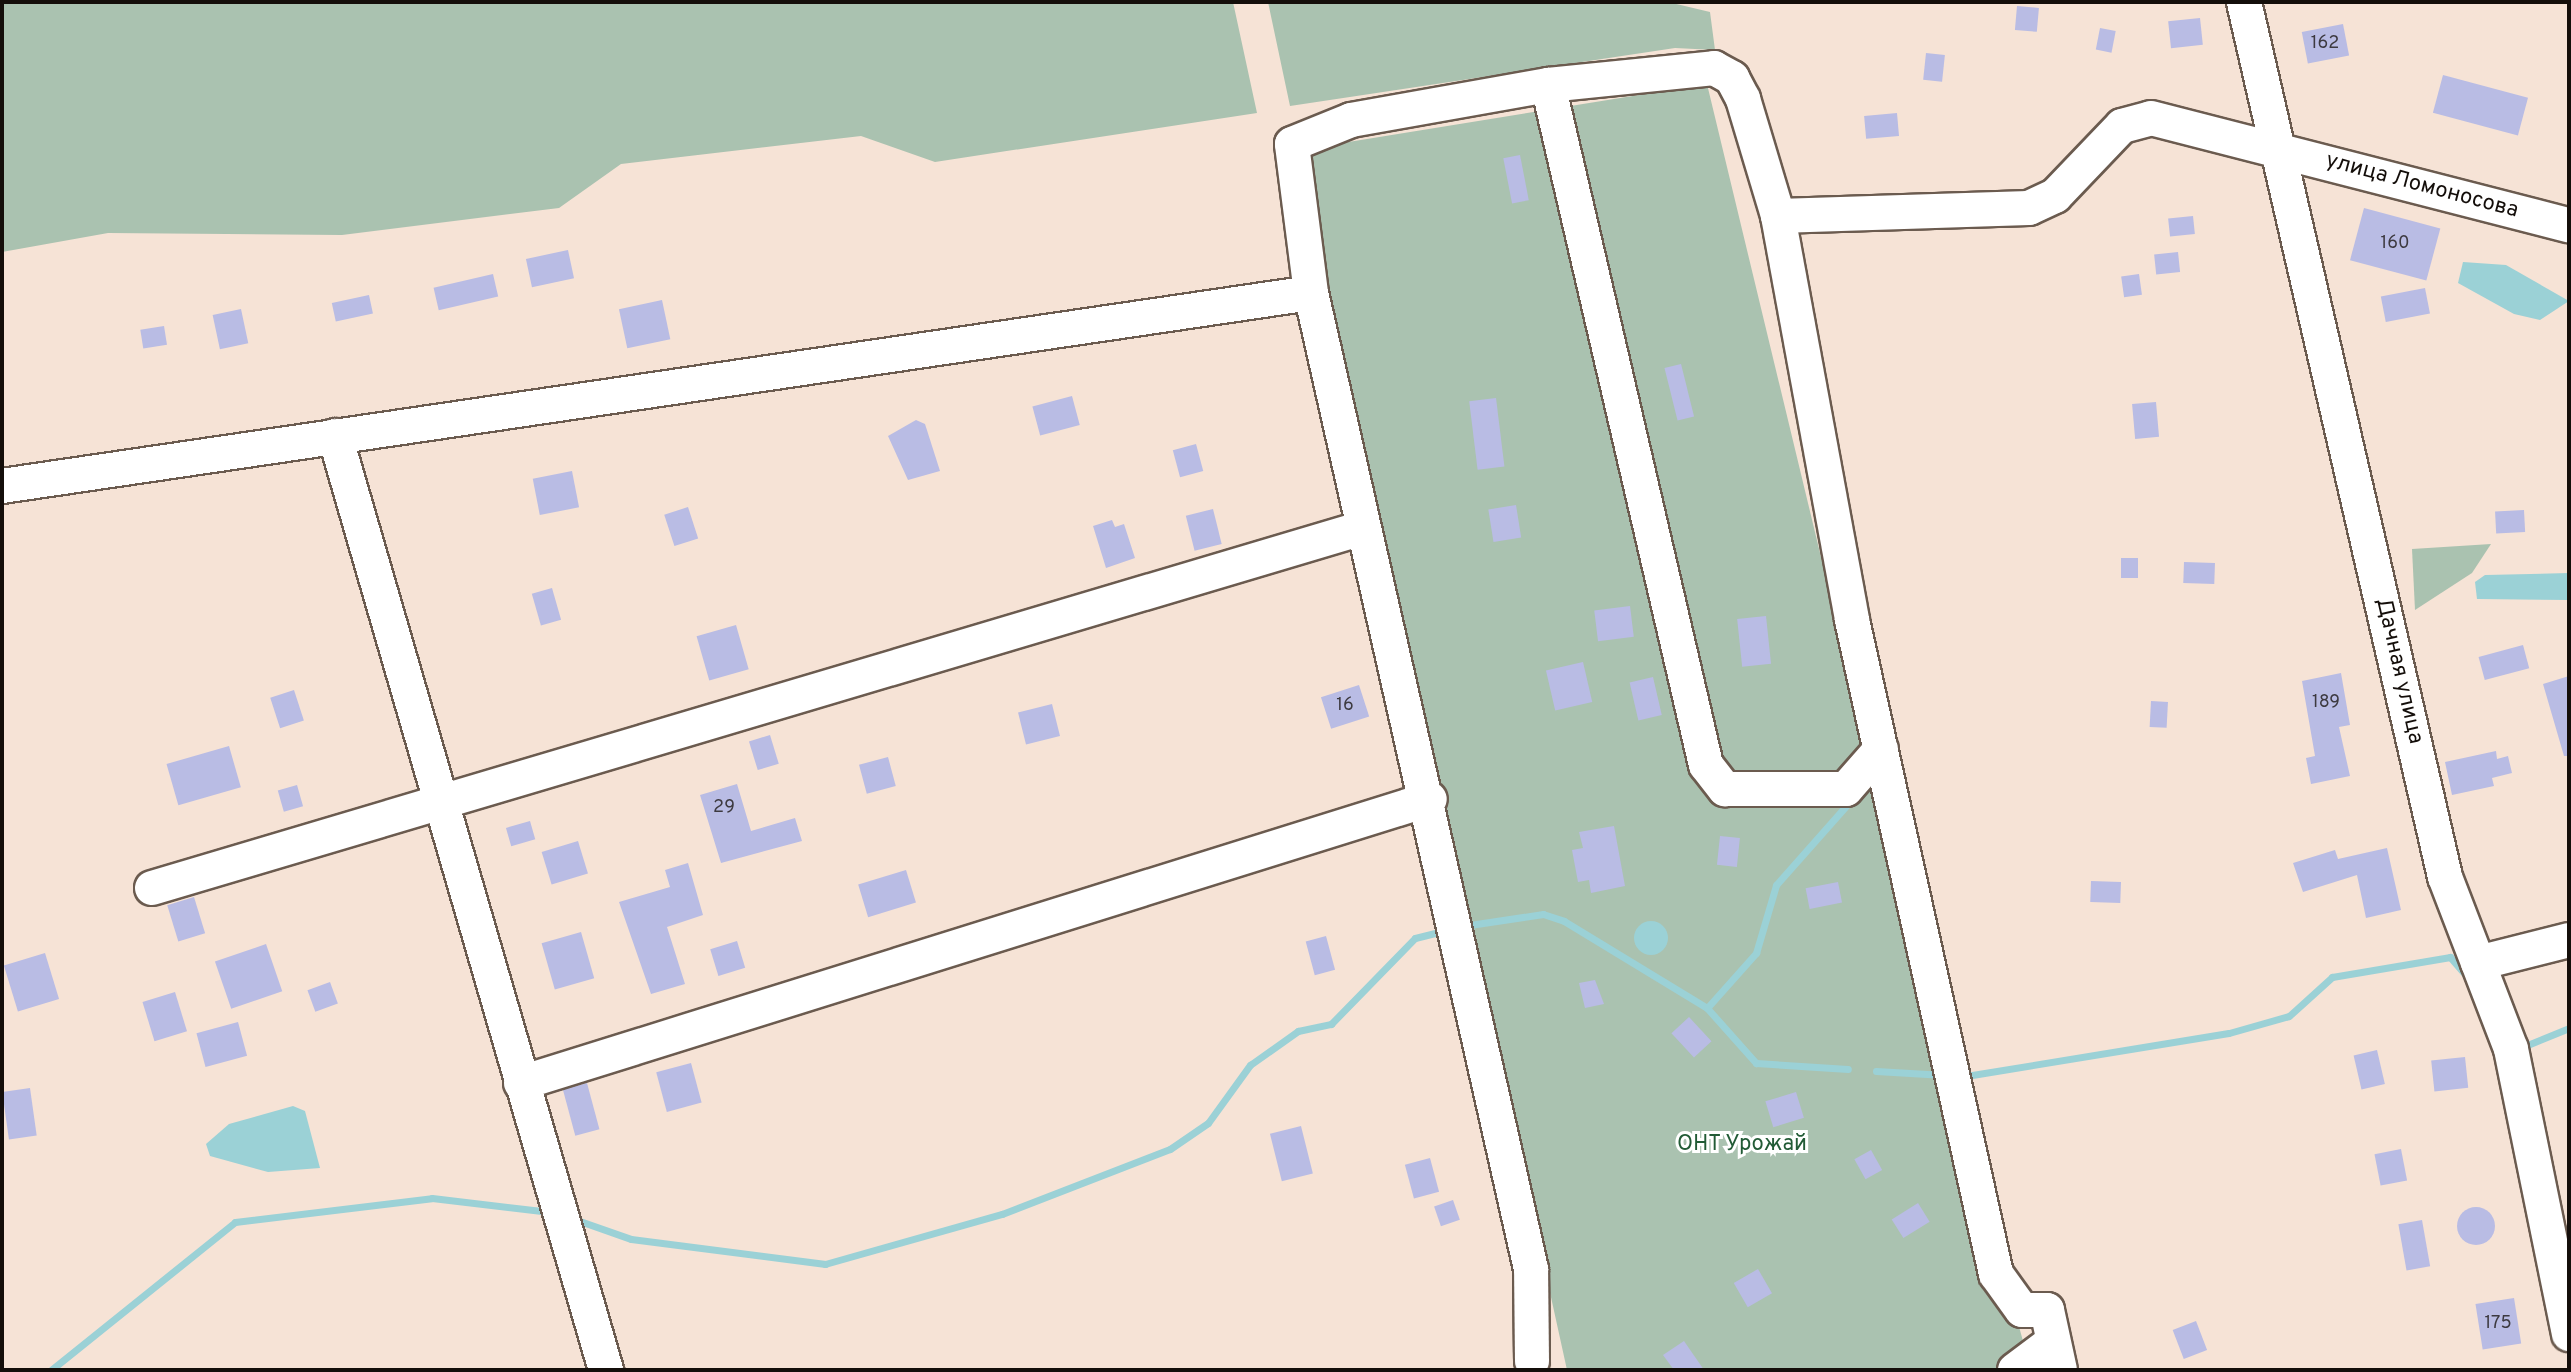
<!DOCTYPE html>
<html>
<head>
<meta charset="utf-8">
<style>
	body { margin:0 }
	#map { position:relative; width:2571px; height:1372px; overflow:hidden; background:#f6e3d6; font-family:Overpass,sans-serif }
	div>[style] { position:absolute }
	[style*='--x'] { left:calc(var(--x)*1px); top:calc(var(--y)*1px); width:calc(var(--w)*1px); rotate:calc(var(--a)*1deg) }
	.green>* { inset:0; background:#aac2b0 }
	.water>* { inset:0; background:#9bd1d6 }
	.round { border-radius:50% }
	.stream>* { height:7px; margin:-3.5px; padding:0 3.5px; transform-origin:3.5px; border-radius:3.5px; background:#9bd1d6 }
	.building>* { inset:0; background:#b9bce4; transform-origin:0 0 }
	.roads { filter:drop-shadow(2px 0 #6b5b4f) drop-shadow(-2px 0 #6b5b4f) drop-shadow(0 2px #6b5b4f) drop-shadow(0 -2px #6b5b4f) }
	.minor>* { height:34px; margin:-17px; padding:0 17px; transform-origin:17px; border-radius:17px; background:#fff }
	span { translate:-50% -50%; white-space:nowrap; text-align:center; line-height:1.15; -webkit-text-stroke:6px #fff; paint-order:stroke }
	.number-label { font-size:18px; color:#3d3a40 }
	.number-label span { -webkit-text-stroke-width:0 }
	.street-label { font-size:22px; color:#140e0a }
	.park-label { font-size:22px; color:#225b36 }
	.frame { position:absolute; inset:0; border:4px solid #140e0a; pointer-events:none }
</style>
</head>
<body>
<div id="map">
	<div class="green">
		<div style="clip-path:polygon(2px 2px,1233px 2px,1257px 113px,935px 162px,861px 136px,621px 164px,559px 208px,342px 235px,108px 233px,2px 252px)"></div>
		<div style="clip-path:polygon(1268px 2px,1668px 2px,1710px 12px,1715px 50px,1675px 48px,1290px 106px)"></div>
		<div style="clip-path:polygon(1707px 84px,1921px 972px,2031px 1370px,1567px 1370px,1299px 150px)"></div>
		<div style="clip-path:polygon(2491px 544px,2472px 573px,2415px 610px,2412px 549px)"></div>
	</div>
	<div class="water">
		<div style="clip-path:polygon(2463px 262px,2506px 265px,2569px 301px,2540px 320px,2514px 314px,2458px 283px)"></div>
		<div style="clip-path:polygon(2569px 573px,2569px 600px,2477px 599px,2475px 582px,2485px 575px)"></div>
		<div class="round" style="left:1634px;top:921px;width:34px;height:34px"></div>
		<div style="clip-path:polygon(293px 1106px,305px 1111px,320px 1168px,268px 1172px,210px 1156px,206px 1144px,229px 1124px)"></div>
	</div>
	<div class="stream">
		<div style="--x:1463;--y:926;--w:81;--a:-8.5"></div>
		<div style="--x:1543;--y:914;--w:22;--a:18"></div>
		<div style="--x:1564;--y:921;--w:167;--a:31.3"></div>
		<div style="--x:1707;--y:1008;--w:74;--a:48.3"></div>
		<div style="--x:1756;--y:1063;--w:92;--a:3.7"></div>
		<div style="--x:1707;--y:1008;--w:74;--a:-48.3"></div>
		<div style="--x:1756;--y:953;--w:71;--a:-73.6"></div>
		<div style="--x:1776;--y:885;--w:116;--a:-48.5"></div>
		<div style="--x:2520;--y:1048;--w:53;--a:-22.2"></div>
		<div style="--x:1876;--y:1071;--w:68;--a:3.4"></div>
		<div style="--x:1966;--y:1076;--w:266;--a:-9.3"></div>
		<div style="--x:2229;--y:1033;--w:62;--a:-15.8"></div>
		<div style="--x:2289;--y:1016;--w:58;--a:-42.2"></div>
		<div style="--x:2332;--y:977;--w:120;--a:-9.6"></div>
		<div style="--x:2450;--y:957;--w:30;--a:49"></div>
		<div style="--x:574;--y:1219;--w:60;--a:19.3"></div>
		<div style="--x:631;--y:1239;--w:196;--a:7.3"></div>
		<div style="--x:825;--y:1264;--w:184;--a:-15.8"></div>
		<div style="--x:1002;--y:1214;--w:180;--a:-21.2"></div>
		<div style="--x:1170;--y:1149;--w:46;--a:-34.4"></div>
		<div style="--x:1208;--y:1123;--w:72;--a:-54.1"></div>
		<div style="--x:1250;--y:1065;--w:59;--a:-35.3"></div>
		<div style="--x:1298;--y:1031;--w:34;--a:-12"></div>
		<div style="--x:1331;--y:1024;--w:120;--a:-45.7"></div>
		<div style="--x:1415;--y:938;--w:32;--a:-14"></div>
		<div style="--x:51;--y:1370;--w:236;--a:-38.8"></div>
		<div style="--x:235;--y:1222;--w:198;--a:-6.9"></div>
		<div style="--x:432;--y:1198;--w:119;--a:6.8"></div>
	</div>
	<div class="building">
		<div style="left:2017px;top:6px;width:22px;height:24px;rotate:5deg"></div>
		<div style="left:2200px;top:18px;width:27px;height:32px;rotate:84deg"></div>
		<div style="left:2343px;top:24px;width:32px;height:42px;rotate:79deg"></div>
		<div style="left:2100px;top:28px;width:16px;height:22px;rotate:11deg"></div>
		<div style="left:1926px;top:53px;width:19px;height:27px;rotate:6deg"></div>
		<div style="left:2443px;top:75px;width:88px;height:39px;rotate:15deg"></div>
		<div style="left:1897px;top:113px;width:23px;height:33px;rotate:85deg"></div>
		<div style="left:1520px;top:155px;width:46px;height:17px;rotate:79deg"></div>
		<div style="left:2364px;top:208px;width:79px;height:54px;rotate:15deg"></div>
		<div style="left:2193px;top:216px;width:18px;height:25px;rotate:84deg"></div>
		<div style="left:568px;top:250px;width:29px;height:43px;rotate:78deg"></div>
		<div style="left:2178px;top:252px;width:20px;height:24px;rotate:84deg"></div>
		<div style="left:493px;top:274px;width:23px;height:61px;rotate:77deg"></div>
		<div style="left:2139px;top:274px;width:21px;height:18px;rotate:82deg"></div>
		<div style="left:2425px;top:288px;width:26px;height:45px;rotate:79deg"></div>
		<div style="left:369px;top:295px;width:19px;height:38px;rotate:78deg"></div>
		<div style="left:662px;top:300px;width:40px;height:44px;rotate:78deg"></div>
		<div style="left:241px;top:309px;width:35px;height:29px;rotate:78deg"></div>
		<div style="left:164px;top:326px;width:19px;height:24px;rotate:81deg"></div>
		<div style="left:1681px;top:364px;width:54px;height:17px;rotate:76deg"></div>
		<div style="left:1072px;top:396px;width:30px;height:41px;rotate:75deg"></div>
		<div style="left:1496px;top:398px;width:69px;height:27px;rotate:83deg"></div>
		<div style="left:2156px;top:402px;width:35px;height:24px;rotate:85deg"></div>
		<div style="clip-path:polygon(916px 420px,925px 424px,940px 471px,908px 480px,888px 436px)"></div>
		<div style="left:1196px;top:444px;width:28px;height:24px;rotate:75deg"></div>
		<div style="left:572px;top:471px;width:37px;height:40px;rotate:79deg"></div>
		<div style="left:1516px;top:505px;width:33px;height:28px;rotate:81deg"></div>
		<div style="left:688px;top:507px;width:33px;height:25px;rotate:72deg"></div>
		<div style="left:1213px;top:509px;width:36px;height:28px;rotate:76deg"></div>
		<div style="left:2524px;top:510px;width:22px;height:29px;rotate:87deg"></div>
		<div style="clip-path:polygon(1112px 520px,1115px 527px,1124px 524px,1135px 558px,1106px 568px,1093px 526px)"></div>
		<div style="left:2121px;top:558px;width:17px;height:20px"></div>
		<div style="left:2184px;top:562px;width:31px;height:21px;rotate:2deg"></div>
		<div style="left:552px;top:588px;width:33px;height:21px;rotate:74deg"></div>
		<div style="left:1630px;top:606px;width:31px;height:36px;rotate:83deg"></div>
		<div style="left:1766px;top:616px;width:48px;height:29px;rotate:84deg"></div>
		<div style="left:736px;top:625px;width:46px;height:41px;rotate:74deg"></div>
		<div style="left:2523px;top:645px;width:24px;height:46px;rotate:75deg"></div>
		<div style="left:1583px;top:662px;width:41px;height:38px;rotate:77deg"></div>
		<div style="clip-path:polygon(2341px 673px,2350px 725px,2339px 727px,2350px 776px,2311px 784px,2306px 758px,2315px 756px,2302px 681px)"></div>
		<div style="clip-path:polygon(2569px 676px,2569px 756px,2564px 756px,2543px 684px)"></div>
		<div style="left:1653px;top:677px;width:39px;height:24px;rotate:77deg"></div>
		<div style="left:1359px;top:685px;width:33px;height:40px;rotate:72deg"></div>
		<div style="left:294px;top:690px;width:32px;height:25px;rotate:72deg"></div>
		<div style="left:2151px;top:701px;width:17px;height:26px;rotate:3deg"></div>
		<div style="left:1052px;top:704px;width:33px;height:35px;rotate:76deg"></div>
		<div style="left:770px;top:735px;width:30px;height:22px;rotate:73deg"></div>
		<div style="left:229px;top:746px;width:43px;height:65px;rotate:74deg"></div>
		<div style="clip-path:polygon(2496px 751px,2497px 759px,2508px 756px,2512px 773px,2492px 778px,2494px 786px,2452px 795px,2445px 762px)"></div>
		<div style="left:888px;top:757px;width:30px;height:30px;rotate:75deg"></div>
		<div style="clip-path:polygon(737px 784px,751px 831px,795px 818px,802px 841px,721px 863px,700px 795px)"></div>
		<div style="left:297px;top:785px;width:22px;height:20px;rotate:74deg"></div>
		<div style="left:530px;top:821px;width:19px;height:25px;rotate:74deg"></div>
		<div style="clip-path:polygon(1614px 826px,1625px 886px,1591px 893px,1589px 880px,1578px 882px,1572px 850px,1583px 848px,1579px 832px)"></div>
		<div style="left:1720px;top:836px;width:20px;height:29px;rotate:6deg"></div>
		<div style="left:578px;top:841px;width:34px;height:38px;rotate:73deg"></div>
		<div style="clip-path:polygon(2387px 848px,2401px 910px,2366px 918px,2357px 875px,2303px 892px,2293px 863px,2335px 850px,2338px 859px)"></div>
		<div style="clip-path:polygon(688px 863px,703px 915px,667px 927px,685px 984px,651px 994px,619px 902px,670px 887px,665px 870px)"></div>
		<div style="left:906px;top:870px;width:34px;height:50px;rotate:73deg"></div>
		<div style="left:2091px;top:881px;width:30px;height:21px;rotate:2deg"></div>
		<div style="left:1838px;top:882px;width:21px;height:33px;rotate:79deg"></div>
		<div style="left:194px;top:897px;width:38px;height:28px;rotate:73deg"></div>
		<div style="left:581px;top:932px;width:48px;height:41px;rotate:74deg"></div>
		<div style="left:1326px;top:936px;width:35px;height:21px;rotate:75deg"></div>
		<div style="left:737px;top:941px;width:28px;height:28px;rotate:73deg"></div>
		<div style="left:266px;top:944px;width:50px;height:54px;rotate:71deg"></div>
		<div style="left:45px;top:953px;width:48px;height:43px;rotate:73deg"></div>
		<div style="clip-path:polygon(1595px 980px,1604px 1004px,1585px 1008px,1579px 983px)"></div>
		<div style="left:330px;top:982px;width:23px;height:24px;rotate:70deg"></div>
		<div style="left:175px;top:992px;width:41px;height:34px;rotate:73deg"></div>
		<div style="left:1689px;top:1017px;width:33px;height:24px;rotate:47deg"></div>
		<div style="left:238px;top:1022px;width:35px;height:43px;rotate:75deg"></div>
		<div style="left:2377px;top:1050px;width:35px;height:24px;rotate:77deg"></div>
		<div style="left:2465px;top:1057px;width:31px;height:34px;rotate:84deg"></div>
		<div style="left:691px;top:1063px;width:41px;height:36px;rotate:75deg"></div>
		<div style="left:587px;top:1083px;width:48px;height:25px;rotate:75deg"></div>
		<div style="left:30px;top:1088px;width:48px;height:28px;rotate:82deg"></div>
		<div style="left:1796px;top:1092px;width:27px;height:32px;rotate:73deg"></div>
		<div style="left:1301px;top:1126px;width:49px;height:32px;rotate:76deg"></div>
		<div style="left:2401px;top:1149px;width:32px;height:27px;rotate:79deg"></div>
		<div style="left:1871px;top:1150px;width:23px;height:19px;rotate:61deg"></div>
		<div style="left:1430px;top:1158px;width:35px;height:26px;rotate:75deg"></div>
		<div style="left:1453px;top:1200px;width:21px;height:20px;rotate:71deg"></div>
		<div style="left:1918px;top:1203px;width:22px;height:31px;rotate:58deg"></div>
		<div class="round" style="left:2457px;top:1207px;width:38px;height:38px"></div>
		<div style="left:2422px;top:1220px;width:47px;height:24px;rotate:80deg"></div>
		<div style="left:1758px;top:1269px;width:28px;height:28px;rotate:60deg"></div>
		<div style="left:2514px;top:1298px;width:46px;height:39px;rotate:81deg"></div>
		<div style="left:2196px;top:1321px;width:31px;height:25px;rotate:69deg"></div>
		<div style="clip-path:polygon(1684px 1341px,1704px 1370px,1674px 1370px,1663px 1355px)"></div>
	</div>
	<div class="roads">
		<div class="minor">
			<div style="--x:2244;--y:2;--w:898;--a:77.06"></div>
			<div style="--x:2445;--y:877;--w:184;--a:69"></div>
			<div style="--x:2511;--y:1049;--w:291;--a:78.5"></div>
			<div style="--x:1548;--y:85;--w:698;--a:76.92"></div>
			<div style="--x:1706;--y:765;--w:31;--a:52"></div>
			<div style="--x:1725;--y:789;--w:121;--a:0"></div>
			<div style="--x:1846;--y:789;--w:53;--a:-48.8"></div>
			<div style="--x:1778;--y:216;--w:251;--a:-1.8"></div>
			<div style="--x:2029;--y:208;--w:29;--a:-25"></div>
			<div style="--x:2055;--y:196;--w:97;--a:-46.3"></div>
			<div style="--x:2122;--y:126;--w:30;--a:-15"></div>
			<div style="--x:2151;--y:118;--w:431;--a:14.4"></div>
			<div style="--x:335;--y:436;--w:973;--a:73.82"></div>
			<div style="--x:2;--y:486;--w:1323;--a:-8.39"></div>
			<div style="--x:152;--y:888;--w:1263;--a:-16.56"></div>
			<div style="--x:2478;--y:963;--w:94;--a:-14.2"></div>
			<div style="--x:521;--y:1083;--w:952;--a:-17.35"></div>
			<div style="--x:1532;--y:1361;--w:92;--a:-90.6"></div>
			<div style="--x:1531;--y:1269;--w:1000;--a:-102.7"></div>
			<div style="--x:1311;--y:293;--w:150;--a:-97.3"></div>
			<div style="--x:1292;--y:144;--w:64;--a:-22.1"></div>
			<div style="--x:1351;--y:120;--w:200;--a:-10.1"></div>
			<div style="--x:1548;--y:85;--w:167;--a:-5.8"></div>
			<div style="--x:1714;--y:68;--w:21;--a:29"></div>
			<div style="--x:1732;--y:78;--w:24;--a:62"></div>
			<div style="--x:1743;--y:99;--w:122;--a:73.3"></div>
			<div style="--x:1778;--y:216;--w:411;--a:79.6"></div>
			<div style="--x:1852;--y:620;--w:670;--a:77.58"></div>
			<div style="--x:1996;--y:1274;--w:44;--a:54.2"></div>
			<div style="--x:2022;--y:1310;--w:25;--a:0"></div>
			<div style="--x:2047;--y:1310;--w:61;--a:77.8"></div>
			<div style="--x:2015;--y:1370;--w:45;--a:-36.9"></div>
		</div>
	</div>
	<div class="number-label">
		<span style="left:2325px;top:44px">162</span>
		<span style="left:2395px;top:244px">160</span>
		<span style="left:2326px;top:703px">189</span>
		<span style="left:1345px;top:706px">16</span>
		<span style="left:724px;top:808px">29</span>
		<span style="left:2498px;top:1324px">175</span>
	</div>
	<div class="street-label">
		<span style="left:2422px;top:186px;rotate:15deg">улица Ломоносова</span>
		<span style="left:2399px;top:671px;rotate:77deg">Дачная улица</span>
	</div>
	<div class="park-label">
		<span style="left:1742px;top:1145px">ОНТ Урожай</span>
	</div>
	<div class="frame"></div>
</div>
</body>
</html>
